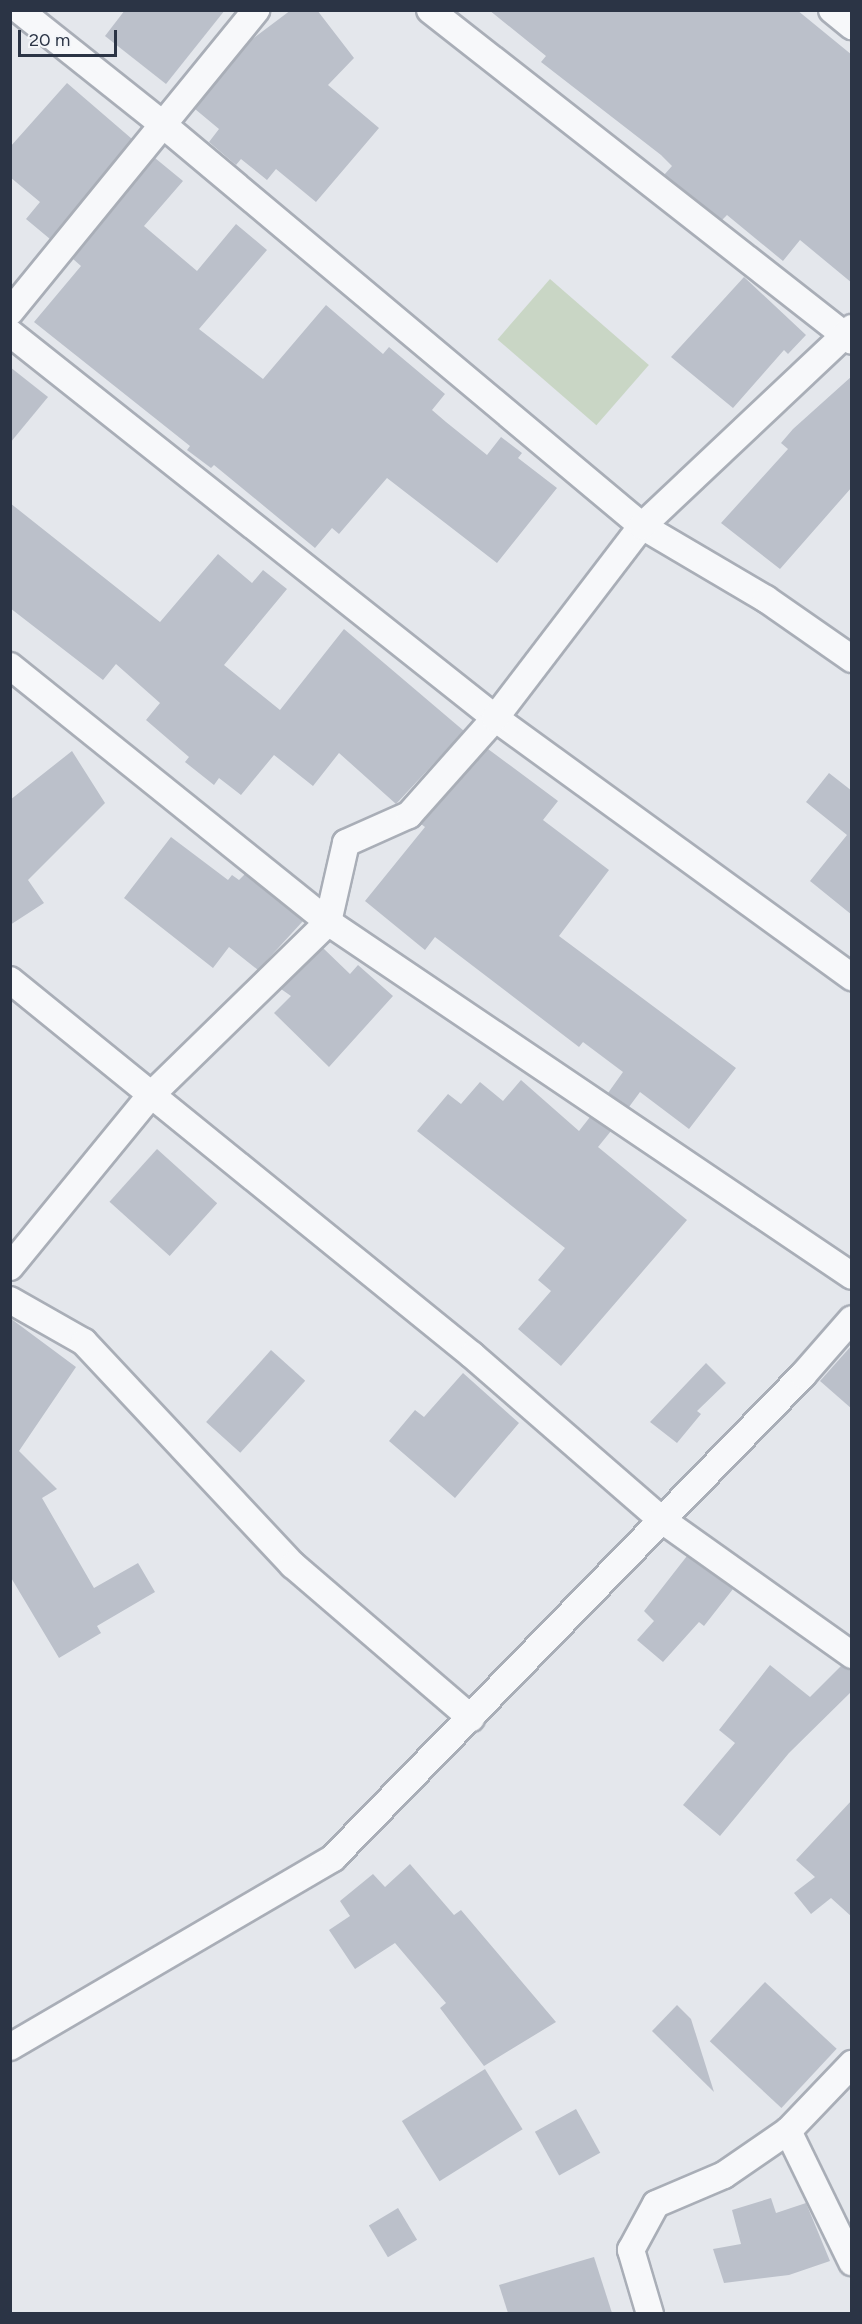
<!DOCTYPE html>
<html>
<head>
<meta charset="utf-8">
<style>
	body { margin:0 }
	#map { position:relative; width:862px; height:2324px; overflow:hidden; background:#e4e7ec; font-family:Figtree,sans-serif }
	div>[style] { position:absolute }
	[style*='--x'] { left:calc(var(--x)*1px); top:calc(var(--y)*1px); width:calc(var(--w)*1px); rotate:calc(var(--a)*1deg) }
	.green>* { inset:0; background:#c9d6c5; transform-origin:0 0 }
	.building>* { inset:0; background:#bbc0ca; transform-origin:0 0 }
	.roads { filter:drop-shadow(2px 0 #a9aeb7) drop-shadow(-2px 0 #a9aeb7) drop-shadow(0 2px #a9aeb7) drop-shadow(0 -2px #a9aeb7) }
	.minor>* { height:26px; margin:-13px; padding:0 13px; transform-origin:13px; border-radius:13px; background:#f7f8fa }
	span { translate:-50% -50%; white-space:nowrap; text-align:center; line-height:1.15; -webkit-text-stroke:4.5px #f4f6f9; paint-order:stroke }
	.frame { position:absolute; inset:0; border:12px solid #2b3445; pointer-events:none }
	.scale { position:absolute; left:18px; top:30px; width:99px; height:27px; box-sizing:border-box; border:3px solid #2b3445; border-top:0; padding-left:8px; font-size:18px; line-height:21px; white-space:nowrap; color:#2b3445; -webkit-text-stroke:4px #f4f6f9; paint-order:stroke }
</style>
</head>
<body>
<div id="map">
	<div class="green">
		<div style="left:550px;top:279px;width:131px;height:80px;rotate:41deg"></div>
	</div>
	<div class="building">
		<div style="clip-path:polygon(125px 10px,225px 10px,166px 84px,105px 36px)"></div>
		<div style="clip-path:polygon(291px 10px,317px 10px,354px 58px,328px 85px,379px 128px,316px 202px,276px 169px,267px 180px,241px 159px,236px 165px,209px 142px,219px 129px,195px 109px,251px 40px)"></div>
		<div style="clip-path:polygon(489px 10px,797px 10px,852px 55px,852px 283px,800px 240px,783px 261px,727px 215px,722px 220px,664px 175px,672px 166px,661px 155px,541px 62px,546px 56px)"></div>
		<div style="clip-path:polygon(67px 83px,132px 139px,50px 239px,26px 219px,40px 202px,10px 177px,10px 147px)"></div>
		<div style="clip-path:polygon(155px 158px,183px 181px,144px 226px,197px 271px,236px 224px,267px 250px,199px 329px,263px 379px,326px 305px,383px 354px,389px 347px,445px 394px,432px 410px,446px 422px,487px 455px,501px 437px,522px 453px,518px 458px,557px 488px,497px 563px,387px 478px,339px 534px,332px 528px,315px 548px,214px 465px,211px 468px,187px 450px,190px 446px,34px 322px,81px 266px,73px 259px)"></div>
		<div style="clip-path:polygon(744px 277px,806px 335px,788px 354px,784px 350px,733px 408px,671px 357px)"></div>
		<div style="clip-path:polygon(10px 367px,48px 397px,10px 443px)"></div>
		<div style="clip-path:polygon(852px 376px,852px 487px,780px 569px,721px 523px,788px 449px,781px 443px,793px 429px)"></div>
		<div style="clip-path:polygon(10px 503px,160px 622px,218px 554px,252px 583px,263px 570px,287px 589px,224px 665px,280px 710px,344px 629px,464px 731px,396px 804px,339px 753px,313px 786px,274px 755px,241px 795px,219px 778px,214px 785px,185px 762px,189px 757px,146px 720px,160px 703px,116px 664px,103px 680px,10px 608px)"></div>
		<div style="clip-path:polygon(488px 749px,558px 801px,543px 820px,609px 870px,559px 936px,736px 1068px,689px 1129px,640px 1092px,629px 1107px,608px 1093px,623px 1072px,583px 1042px,579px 1047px,435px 937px,425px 950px,365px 901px,425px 827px,421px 824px)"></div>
		<div style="clip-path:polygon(72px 751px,105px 803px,28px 880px,44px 903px,10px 925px,10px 800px)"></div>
		<div style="clip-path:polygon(829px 773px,852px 791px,852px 915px,810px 881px,847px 835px,806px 802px)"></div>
		<div style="clip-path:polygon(171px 837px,228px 880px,232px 875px,239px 880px,245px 874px,303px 921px,258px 970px,229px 947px,213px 968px,124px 898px)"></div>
		<div style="clip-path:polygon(323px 948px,350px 974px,358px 965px,393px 996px,329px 1067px,274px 1013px,291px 996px,281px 989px)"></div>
		<div style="clip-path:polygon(521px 1080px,579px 1131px,590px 1117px,611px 1131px,598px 1147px,687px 1220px,561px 1366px,518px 1329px,551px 1291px,538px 1280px,565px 1248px,417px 1131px,448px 1094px,461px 1104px,480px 1082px,503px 1101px)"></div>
		<div style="left:157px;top:1149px;width:81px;height:71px;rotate:42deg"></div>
		<div style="clip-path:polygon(10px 1318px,76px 1367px,19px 1451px,57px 1489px,42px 1498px,94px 1588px,138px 1563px,155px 1592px,97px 1626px,101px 1633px,59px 1658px,10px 1576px)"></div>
		<div style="clip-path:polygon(852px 1345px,852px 1409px,820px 1381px)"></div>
		<div style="left:271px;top:1350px;width:46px;height:97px;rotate:42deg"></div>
		<div style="clip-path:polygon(706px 1363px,726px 1383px,697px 1411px,701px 1414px,677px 1443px,650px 1422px)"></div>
		<div style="clip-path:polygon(463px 1373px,519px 1423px,455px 1498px,389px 1441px,415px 1410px,424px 1417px)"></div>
		<div style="clip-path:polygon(687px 1556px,733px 1589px,704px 1626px,699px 1622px,663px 1662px,637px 1640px,654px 1621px,644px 1611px)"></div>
		<div style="clip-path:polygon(770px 1665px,810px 1697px,841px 1666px,852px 1670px,852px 1691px,789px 1753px,720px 1836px,683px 1805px,735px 1743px,719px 1730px)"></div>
		<div style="clip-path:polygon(852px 1800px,852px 1917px,831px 1898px,811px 1914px,794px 1893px,815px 1877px,796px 1860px)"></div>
		<div style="clip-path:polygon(410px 1864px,454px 1915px,461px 1910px,556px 2022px,484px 2066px,440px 2008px,446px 2003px,395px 1943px,355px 1969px,329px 1930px,350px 1916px,340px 1901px,373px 1874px,385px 1887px)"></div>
		<div style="left:765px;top:1982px;width:98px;height:81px;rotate:43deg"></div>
		<div style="clip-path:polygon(677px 2005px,691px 2019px,714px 2092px,652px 2031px)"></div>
		<div style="left:485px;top:2069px;width:71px;height:98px;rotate:58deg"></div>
		<div style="left:576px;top:2109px;width:50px;height:47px;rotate:61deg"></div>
		<div style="clip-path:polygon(771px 2198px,776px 2213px,806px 2203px,830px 2261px,789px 2275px,724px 2283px,713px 2249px,741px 2244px,732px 2210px)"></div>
		<div style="left:398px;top:2208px;width:37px;height:34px;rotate:59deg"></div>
		<div style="clip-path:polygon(594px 2257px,612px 2313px,508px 2313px,499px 2285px)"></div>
	</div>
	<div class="roads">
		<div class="minor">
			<div style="--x:19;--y:10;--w:181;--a:38.5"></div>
			<div style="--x:161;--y:123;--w:628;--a:39.96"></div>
			<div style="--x:642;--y:526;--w:144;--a:30.5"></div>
			<div style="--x:766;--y:599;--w:105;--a:34.9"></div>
			<div style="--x:430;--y:10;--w:536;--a:38.11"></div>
			<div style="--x:832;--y:10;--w:26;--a:39"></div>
			<div style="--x:10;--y:312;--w:390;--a:-50.8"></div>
			<div style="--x:10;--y:333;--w:619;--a:38.44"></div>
			<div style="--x:495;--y:718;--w:441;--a:36"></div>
			<div style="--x:10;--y:666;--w:408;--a:38.8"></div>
			<div style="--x:328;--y:922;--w:632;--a:34.04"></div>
			<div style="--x:10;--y:980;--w:595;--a:39.07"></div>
			<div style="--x:472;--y:1355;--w:252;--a:41"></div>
			<div style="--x:662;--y:1520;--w:233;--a:35.4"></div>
			<div style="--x:10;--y:1267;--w:221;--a:-50.7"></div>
			<div style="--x:150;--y:1096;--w:249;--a:-44.3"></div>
			<div style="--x:328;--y:922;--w:81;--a:-77.2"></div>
			<div style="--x:346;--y:843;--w:69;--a:-24"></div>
			<div style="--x:409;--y:815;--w:130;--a:-48.4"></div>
			<div style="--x:495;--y:718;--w:242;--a:-52.6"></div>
			<div style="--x:642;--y:526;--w:289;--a:-43.3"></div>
			<div style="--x:10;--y:1300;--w:85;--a:29.6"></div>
			<div style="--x:84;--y:1342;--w:306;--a:46.9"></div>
			<div style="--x:293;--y:1565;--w:235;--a:40.7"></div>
			<div style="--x:10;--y:2047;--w:374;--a:-30.3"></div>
			<div style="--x:333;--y:1858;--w:674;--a:-45.78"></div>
			<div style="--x:803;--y:1375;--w:74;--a:-48.8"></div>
			<div style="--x:788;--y:2131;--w:146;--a:64"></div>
			<div style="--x:650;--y:2314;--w:67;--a:-106.5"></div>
			<div style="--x:631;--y:2250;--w:52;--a:-61.5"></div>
			<div style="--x:656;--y:2204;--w:74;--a:-23.1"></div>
			<div style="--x:724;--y:2175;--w:78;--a:-34.5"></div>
			<div style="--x:788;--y:2131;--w:93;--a:-46.3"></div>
		</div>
	</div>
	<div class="frame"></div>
	<div class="scale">20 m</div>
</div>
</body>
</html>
